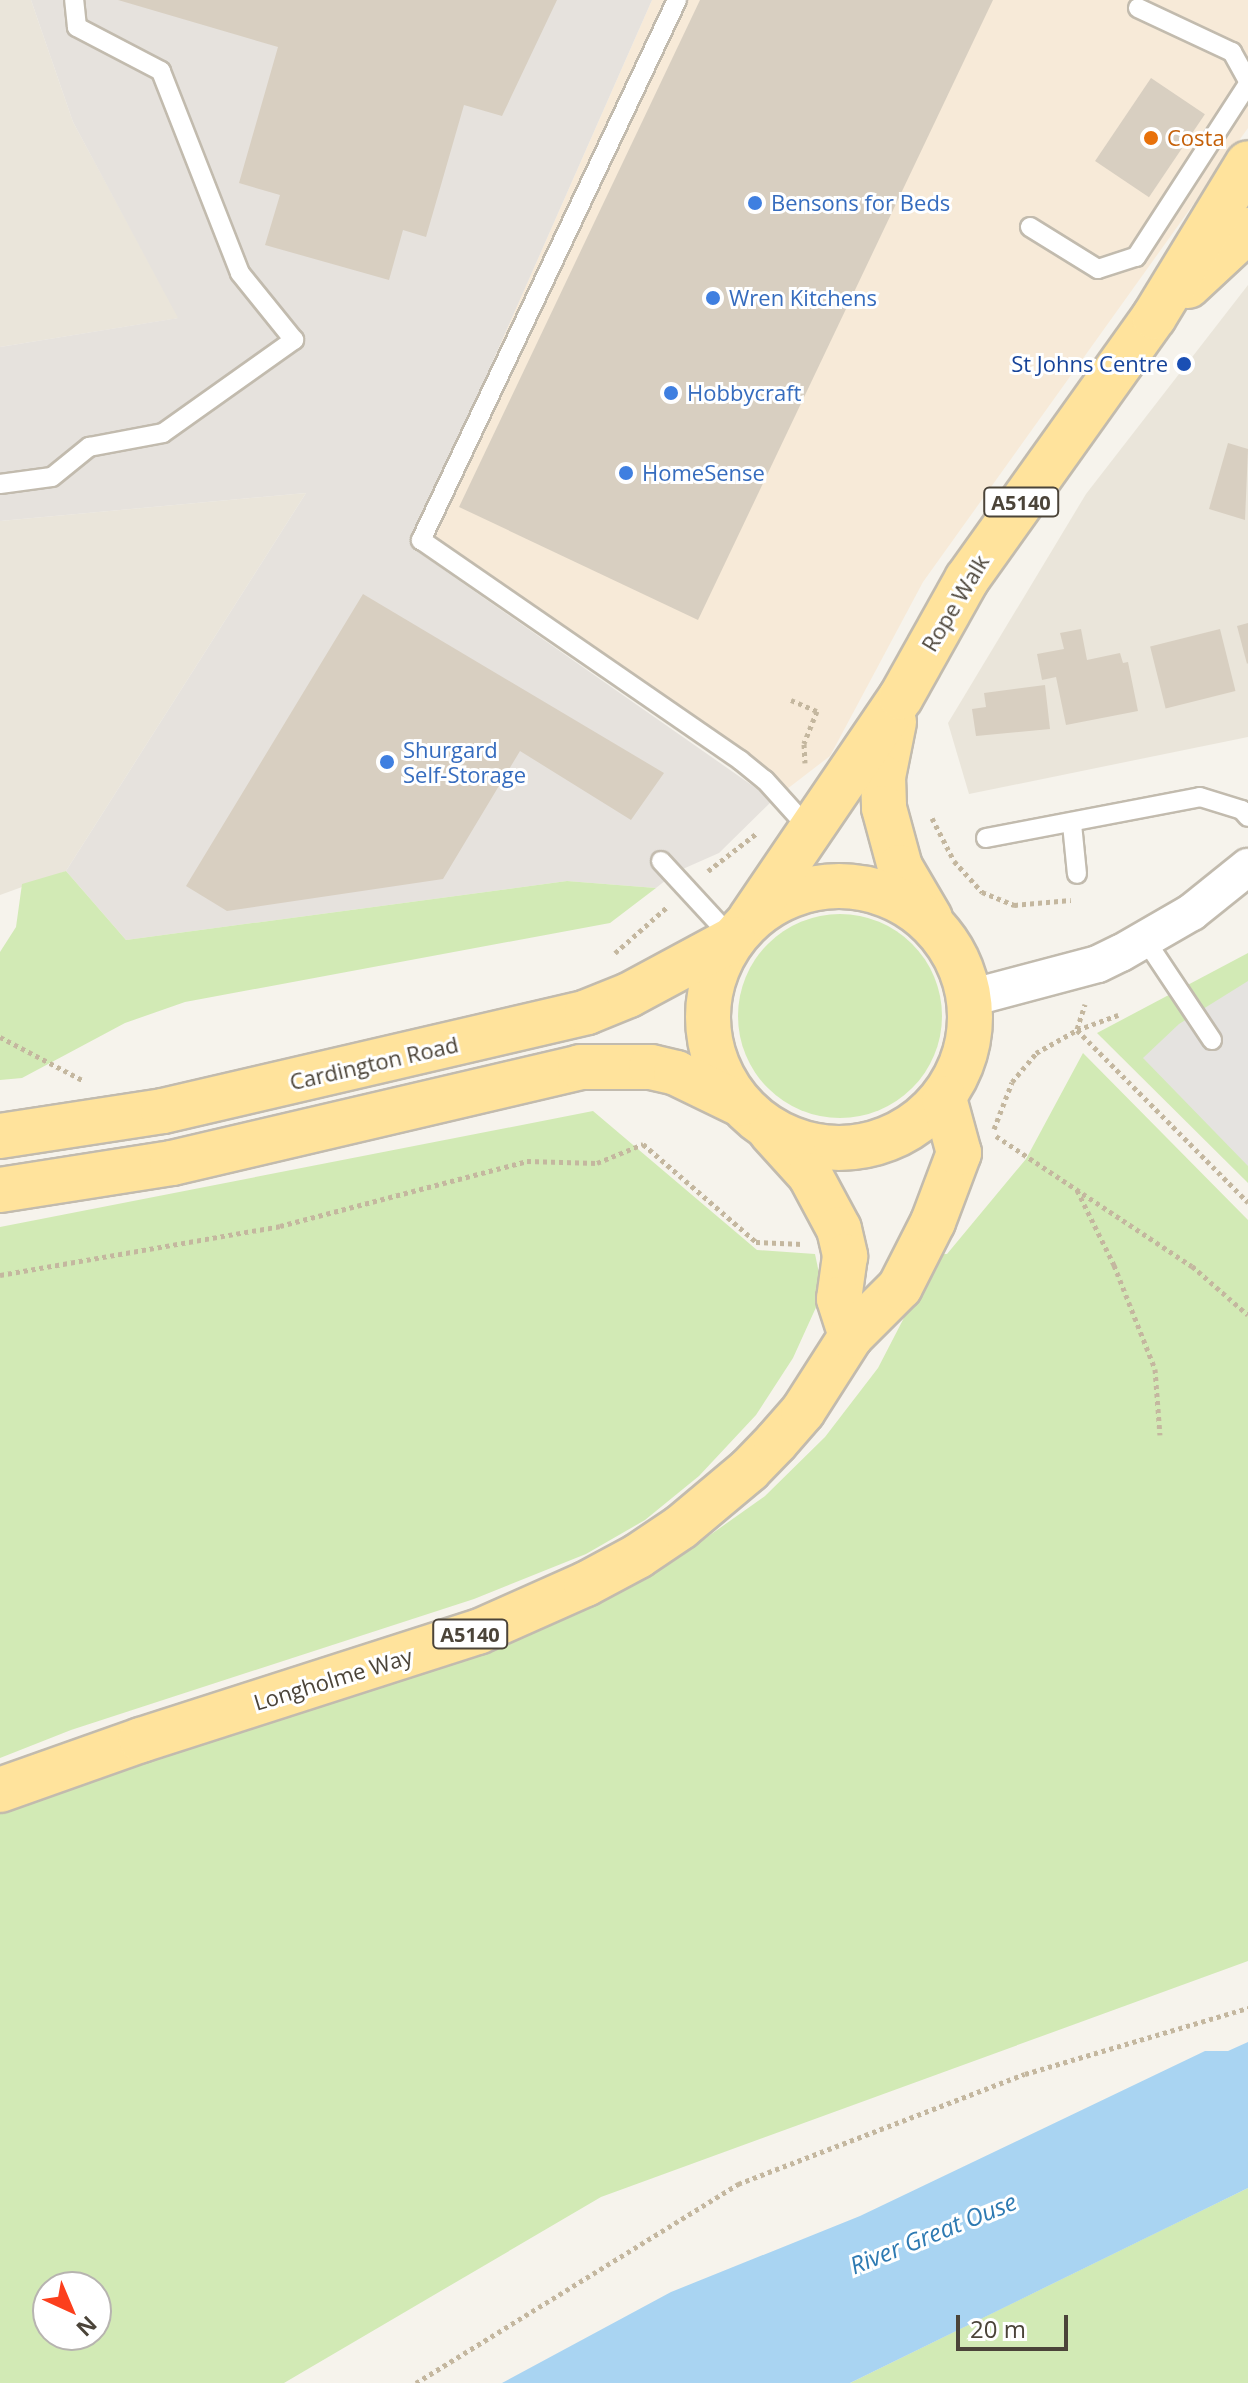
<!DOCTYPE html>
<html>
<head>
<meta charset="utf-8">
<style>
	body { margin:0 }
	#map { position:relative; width:1248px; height:2383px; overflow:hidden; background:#f6f3ec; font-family:"Open Sans",sans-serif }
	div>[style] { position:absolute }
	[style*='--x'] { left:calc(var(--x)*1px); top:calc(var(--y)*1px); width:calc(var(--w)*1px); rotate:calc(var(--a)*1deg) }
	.residential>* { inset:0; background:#eae5da }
	.commercial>* { inset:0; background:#f7ead8 }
	.industrial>* { inset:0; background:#e6e2dd }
	.green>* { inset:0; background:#d2eab5 }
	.round { border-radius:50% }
	.parking>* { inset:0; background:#e5e3e0 }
	.water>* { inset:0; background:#a9d4f2 }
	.building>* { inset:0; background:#d8cfc1; transform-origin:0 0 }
	.path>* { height:5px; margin-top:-2.5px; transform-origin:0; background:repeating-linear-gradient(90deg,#c4b79f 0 4px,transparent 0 8px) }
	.roads { filter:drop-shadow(2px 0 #c2bbae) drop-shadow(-2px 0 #c2bbae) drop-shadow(0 2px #c2bbae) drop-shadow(0 -2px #c2bbae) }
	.lane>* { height:18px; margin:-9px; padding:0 9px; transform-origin:9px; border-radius:9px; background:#fff }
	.street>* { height:36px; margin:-18px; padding:0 18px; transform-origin:18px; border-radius:18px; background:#fff }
	.primary>* { height:44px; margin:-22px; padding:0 22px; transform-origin:22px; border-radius:22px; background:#ffe39c }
	.primary>.ring { margin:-22px; padding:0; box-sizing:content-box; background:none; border:44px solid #ffe39c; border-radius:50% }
	.dots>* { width:22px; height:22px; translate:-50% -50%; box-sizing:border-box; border:4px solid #fff; border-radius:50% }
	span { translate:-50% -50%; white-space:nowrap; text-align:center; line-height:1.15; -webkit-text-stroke:6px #fff; paint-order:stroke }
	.shield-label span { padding:2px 6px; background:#fff; border:2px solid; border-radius:6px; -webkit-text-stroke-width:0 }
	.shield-label { font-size:20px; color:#4b4439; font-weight:700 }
	.food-label { font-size:22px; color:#c56008 }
	.left { translate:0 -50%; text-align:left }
	.shop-label { font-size:22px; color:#366cbe }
	.transit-label { font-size:22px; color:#164399 }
	.right { translate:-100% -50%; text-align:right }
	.street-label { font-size:22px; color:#4b4439 }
	.water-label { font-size:24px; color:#2e7ab2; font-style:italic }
	.north { position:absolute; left:32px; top:2271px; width:80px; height:80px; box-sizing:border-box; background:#fff; border:2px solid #b7b4b0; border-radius:50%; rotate:136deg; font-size:22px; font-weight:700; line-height:32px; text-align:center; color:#4b4439 }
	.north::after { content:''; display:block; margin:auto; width:28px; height:36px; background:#fc3f1d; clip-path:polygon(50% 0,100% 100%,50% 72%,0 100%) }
	.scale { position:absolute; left:956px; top:2315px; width:112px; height:36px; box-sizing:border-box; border:4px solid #4b4439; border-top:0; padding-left:10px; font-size:24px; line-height:28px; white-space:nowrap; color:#4b4439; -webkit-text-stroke:6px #fff; paint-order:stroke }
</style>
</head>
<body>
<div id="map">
	<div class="residential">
		<div style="clip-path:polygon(0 0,31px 0,73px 122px,179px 318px,0 347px)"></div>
		<div style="clip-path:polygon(1248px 285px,1248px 737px,969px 794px,948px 723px,1086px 494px)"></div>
		<div style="clip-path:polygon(306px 493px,66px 871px,0 895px,0 521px)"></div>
	</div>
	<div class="commercial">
		<div style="clip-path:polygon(652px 0,1248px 0,1248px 128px,923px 582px,830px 756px,778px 796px,411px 547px)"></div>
	</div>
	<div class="industrial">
		<div style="clip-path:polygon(31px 0,652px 0,411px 547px,773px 800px,719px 853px,676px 872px,656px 888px,567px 881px,126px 940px,66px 871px,306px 493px,0 521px,0 347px,178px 318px,73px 122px)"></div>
	</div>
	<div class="green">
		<div style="clip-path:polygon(66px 871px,126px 940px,567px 881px,656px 888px,610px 923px,185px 1002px,125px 1023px,22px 1078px,0 1080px,0 952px,16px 927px,22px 884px)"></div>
		<div class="round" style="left:738px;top:914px;width:204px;height:204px"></div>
		<div style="clip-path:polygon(1248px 953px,1248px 1183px,1097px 1033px)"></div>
		<div style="clip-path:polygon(evenodd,1083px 1053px,1248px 1220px,1248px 1961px,601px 2197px,284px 2383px,0 2383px,0 1808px,585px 1606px,679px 1557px,765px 1496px,825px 1437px,878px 1368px,937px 1254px,947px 1254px,1026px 1159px,1083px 1053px,48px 2287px,96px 2287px,96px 2335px,48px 2335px,48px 2287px)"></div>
		<div style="clip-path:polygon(593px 1111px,757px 1250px,815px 1254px,823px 1292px,793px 1358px,756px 1415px,699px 1476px,645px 1520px,586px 1554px,474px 1599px,71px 1730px,0 1758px,0 1227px)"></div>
		<div style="clip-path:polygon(1248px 2188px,1248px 2383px,850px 2383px,1170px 2226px)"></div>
	</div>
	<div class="parking">
		<div style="clip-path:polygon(1248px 981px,1248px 1166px,1143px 1058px,1179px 1024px)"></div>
	</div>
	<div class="water">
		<div style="clip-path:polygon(1248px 2042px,1248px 2188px,850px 2383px,502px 2383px,671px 2292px,860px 2216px,1205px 2051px,1228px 2051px)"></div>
	</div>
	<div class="building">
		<div style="clip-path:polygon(118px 0,557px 0,502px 116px,464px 105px,426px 237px,403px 230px,389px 280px,265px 245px,280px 195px,239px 183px,278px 47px)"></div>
		<div style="clip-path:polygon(700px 0,993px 0,698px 620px,459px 507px)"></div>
		<div style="left:1151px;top:78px;width:65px;height:100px;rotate:34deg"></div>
		<div style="clip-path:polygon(1228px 443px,1248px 449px,1245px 520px,1209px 509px)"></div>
		<div style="clip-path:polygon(363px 594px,664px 773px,631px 820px,520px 751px,443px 879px,227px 911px,186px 886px)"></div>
		<div style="clip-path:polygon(1248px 623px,1248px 663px,1247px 664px,1237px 626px)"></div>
		<div style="clip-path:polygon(1081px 629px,1087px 660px,1120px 653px,1123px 663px,1128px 662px,1138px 711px,1066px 725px,1056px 677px,1042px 680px,1037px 654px,1064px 649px,1060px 633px)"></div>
		<div style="left:1220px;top:629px;width:64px;height:72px;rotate:76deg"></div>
		<div style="clip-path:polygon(1045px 685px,1050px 729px,976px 736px,972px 709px,986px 707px,984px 693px)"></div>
	</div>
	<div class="path">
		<div style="--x:791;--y:700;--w:28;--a:23"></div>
		<div style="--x:817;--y:711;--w:35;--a:112"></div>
		<div style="--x:804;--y:744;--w:19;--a:87"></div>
		<div style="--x:932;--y:818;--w:48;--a:62.9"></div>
		<div style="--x:954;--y:861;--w:42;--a:47.9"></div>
		<div style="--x:982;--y:892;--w:35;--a:22"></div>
		<div style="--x:1014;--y:905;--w:57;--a:-5"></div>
		<div style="--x:708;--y:871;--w:62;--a:-37.8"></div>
		<div style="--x:615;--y:953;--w:69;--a:-41.5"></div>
		<div style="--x:1077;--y:1029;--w:26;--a:-72"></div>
		<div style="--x:1077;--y:1030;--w:243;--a:45.2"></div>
		<div style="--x:0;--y:1037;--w:95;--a:27.6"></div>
		<div style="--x:994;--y:1129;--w:50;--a:-69"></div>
		<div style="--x:1012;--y:1082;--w:38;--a:-50"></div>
		<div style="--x:1036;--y:1053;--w:47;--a:-29.3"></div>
		<div style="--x:1077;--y:1030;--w:44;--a:-20.1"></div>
		<div style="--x:996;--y:1136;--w:235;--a:33.6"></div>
		<div style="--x:1192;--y:1266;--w:74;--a:41.2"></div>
		<div style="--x:1077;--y:1190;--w:84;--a:63.7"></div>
		<div style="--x:1114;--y:1265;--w:112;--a:68.5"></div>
		<div style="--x:1155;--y:1369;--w:66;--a:85.7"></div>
		<div style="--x:0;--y:1275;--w:284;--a:-9.9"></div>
		<div style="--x:280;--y:1226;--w:255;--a:-14.7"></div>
		<div style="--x:527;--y:1161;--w:70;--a:1.6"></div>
		<div style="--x:597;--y:1163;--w:50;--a:-22.4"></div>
		<div style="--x:643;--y:1144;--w:150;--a:40.9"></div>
		<div style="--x:756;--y:1242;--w:47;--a:2.4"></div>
		<div style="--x:416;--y:2383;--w:379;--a:-31.7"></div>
		<div style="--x:738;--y:2184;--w:307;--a:-21"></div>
		<div style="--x:1025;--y:2074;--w:233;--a:-16.5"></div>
	</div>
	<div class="roads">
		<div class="lane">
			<div style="--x:677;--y:0;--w:598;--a:115.36"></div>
			<div style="--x:421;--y:540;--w:388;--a:34.6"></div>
			<div style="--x:740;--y:760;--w:32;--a:39"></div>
			<div style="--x:765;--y:780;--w:67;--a:48"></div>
			<div style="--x:1138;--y:8;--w:104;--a:25.1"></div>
			<div style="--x:1232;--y:52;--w:33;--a:61"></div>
			<div style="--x:1030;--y:227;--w:80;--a:31.7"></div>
			<div style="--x:1098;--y:269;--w:40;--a:-18"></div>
			<div style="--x:1136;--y:257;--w:206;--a:-57.1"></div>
			<div style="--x:0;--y:484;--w:52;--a:-7.7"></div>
			<div style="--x:52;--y:477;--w:48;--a:-39"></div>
			<div style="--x:89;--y:447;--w:75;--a:-10.7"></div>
			<div style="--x:163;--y:433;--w:161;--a:-35.4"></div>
			<div style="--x:294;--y:340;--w:86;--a:-128.9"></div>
			<div style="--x:240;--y:273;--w:217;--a:-111.4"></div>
			<div style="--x:161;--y:71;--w:95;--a:-152.4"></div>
			<div style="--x:77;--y:27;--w:27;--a:-96"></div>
			<div style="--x:1072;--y:824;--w:50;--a:84.3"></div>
			<div style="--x:986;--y:838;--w:218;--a:-10.8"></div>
			<div style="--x:1200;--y:797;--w:44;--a:17.2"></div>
			<div style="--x:1242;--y:810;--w:9;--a:49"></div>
			<div style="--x:661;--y:861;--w:106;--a:47.3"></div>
			<div style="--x:1146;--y:941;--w:119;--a:56.3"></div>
		</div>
		<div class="street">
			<div style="--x:970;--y:998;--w:132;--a:-14.9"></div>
			<div style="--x:1098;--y:964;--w:25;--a:-26"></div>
			<div style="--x:1121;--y:953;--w:82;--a:-30"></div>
			<div style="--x:1192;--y:912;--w:72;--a:-38.8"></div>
		</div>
		<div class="primary">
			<div style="--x:1188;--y:286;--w:82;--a:-43"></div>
			<div style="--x:894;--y:722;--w:56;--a:101.3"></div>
			<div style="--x:883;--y:777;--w:31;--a:88"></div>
			<div style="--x:884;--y:808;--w:61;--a:74.8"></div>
			<div style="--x:900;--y:867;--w:59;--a:59.5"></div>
			<div class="ring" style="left:708px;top:886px;width:218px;height:218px"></div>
			<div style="--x:750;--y:919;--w:268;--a:-55.8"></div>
			<div style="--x:901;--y:697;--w:135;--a:-60.8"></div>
			<div style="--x:967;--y:579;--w:322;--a:-54.5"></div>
			<div style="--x:1154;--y:317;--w:180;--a:-58.6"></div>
			<div style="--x:771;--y:1132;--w:58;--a:47.8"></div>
			<div style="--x:810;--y:1175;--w:61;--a:61.8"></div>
			<div style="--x:839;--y:1229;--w:28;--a:77"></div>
			<div style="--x:845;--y:1256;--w:43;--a:97.9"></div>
			<div style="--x:839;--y:1299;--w:39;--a:72"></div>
			<div style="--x:0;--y:1136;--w:165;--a:-8.7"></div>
			<div style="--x:163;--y:1111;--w:435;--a:-13.1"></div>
			<div style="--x:587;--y:1012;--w:45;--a:-22"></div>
			<div style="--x:629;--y:995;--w:118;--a:-28.3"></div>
			<div style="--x:0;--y:1190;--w:174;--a:-8.9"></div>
			<div style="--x:172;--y:1163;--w:419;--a:-13.2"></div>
			<div style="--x:580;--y:1067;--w:71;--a:0"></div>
			<div style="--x:651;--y:1067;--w:26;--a:13"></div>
			<div style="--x:676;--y:1073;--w:71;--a:25.8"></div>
			<div style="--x:0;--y:1790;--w:150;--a:-19.5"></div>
			<div style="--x:141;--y:1740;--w:354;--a:-17.8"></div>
			<div style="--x:478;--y:1632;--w:118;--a:-24"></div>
			<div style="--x:586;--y:1584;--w:59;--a:-28.3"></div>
			<div style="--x:638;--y:1556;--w:52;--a:-34"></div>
			<div style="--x:681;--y:1527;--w:89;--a:-40"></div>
			<div style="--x:749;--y:1470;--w:39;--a:-46"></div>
			<div style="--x:776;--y:1442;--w:41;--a:-48.9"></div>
			<div style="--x:803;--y:1411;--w:89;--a:-57.4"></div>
			<div style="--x:851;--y:1336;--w:69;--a:-45"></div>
			<div style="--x:900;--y:1287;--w:73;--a:-63.1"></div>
			<div style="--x:933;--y:1222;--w:74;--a:-69.4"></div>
			<div style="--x:959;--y:1153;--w:57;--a:-105.3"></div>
		</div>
	</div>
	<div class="dots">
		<div style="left:1151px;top:138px;background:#e8710a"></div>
		<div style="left:755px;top:203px;background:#3f7fe0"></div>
		<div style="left:713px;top:298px;background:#3f7fe0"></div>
		<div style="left:1184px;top:364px;background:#1a4fb4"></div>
		<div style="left:671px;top:393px;background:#3f7fe0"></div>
		<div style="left:626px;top:473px;background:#3f7fe0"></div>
		<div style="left:387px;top:762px;background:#3f7fe0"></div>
	</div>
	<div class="shield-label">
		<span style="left:1021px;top:502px">A5140</span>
		<span style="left:470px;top:1634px">A5140</span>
	</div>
	<div class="food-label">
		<span class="left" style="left:1167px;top:138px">Costa</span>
	</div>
	<div class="shop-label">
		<span class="left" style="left:771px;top:203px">Bensons for Beds</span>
		<span class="left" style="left:729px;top:298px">Wren Kitchens</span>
		<span class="left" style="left:687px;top:393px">Hobbycraft</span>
		<span class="left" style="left:642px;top:473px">HomeSense</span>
		<span class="left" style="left:403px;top:762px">Shurgard<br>Self-Storage</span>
	</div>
	<div class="transit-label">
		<span class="right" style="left:1168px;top:364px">St Johns Centre</span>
	</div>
	<div class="street-label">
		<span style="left:955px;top:603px;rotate:-59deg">Rope Walk</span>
		<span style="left:374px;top:1063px;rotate:-13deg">Cardington Road</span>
		<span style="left:333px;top:1679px;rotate:-17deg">Longholme Way</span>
	</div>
	<div class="water-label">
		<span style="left:933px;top:2233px;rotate:-22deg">River Great Ouse</span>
	</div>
	<div class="north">N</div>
	<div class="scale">20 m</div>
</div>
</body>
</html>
